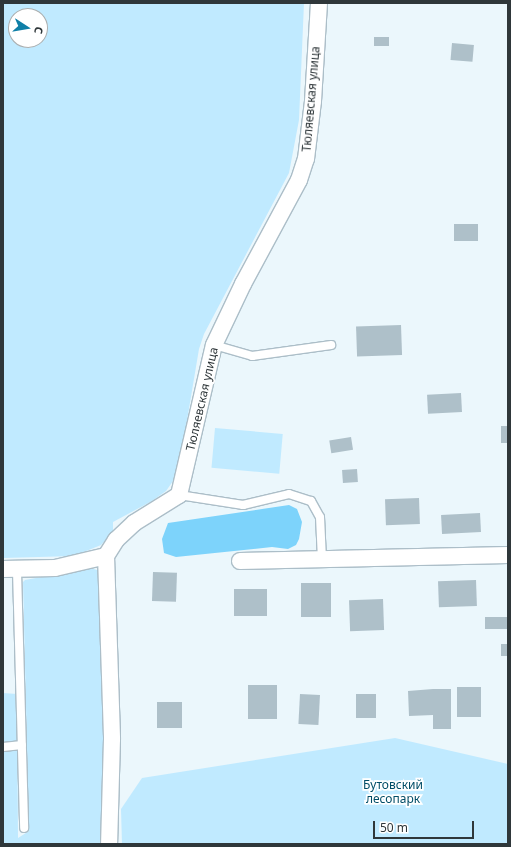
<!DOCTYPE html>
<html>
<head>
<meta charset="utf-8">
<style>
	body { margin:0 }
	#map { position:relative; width:511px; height:847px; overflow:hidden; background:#ebf7fc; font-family:"Noto Sans",sans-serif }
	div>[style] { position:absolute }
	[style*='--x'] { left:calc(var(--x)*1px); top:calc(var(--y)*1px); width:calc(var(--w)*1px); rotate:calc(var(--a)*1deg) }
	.green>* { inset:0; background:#c0eaff; transform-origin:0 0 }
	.water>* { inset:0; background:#7dd3fb }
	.building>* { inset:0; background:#aec0c9; transform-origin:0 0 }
	.roads { filter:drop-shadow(1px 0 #acbec8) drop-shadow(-1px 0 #acbec8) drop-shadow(0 1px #acbec8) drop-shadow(0 -1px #acbec8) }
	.service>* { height:8px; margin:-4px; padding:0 4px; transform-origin:4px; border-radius:4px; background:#fff }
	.minor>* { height:16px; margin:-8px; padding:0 8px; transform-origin:8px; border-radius:8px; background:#fff }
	span { translate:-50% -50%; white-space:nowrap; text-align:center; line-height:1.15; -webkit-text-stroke:3.5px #fff; paint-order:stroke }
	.street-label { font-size:12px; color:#2f373a }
	.park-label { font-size:12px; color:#004d67 }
	.frame { position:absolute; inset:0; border:4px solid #2f373a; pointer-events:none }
	.north { position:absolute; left:8px; top:8px; width:40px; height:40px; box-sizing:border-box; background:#fff; border:1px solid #acafb0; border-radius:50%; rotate:102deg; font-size:11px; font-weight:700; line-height:16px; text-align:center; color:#2f373a }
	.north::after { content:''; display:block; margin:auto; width:14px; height:18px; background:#0f7fa7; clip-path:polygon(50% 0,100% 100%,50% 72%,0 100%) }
	.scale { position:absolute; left:373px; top:821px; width:101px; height:18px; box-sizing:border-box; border:2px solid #2f373a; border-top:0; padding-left:5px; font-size:12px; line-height:14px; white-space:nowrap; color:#2f373a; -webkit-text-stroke:3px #fff; paint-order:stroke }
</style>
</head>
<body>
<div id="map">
	<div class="green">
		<div style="clip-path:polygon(evenodd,3px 3px,304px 3px,299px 120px,289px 173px,204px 334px,199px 349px,178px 474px,166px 491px,152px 501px,113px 522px,113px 532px,101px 545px,74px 556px,3px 558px,3px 3px,16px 16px,40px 16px,40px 40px,16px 40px,16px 16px)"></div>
		<div style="left:215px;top:428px;width:68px;height:40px;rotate:5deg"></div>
		<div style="clip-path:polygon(91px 568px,100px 571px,104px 758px,101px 844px,3px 844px,3px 693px,17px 694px,18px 838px,29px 831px,23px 582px,25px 580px)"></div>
		<div style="clip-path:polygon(395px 738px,508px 764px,508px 844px,122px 844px,121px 809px,142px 778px)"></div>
	</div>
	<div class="water">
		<div style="clip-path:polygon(289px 505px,297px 509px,302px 522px,299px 539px,296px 545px,288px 549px,272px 547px,176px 557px,164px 553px,162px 539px,168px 523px)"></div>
	</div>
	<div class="building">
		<div style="left:374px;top:37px;width:15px;height:9px"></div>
		<div style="left:452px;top:43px;width:22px;height:17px;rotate:5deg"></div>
		<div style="left:454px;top:224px;width:24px;height:17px"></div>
		<div style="left:401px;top:325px;width:30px;height:45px;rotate:88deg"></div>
		<div style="left:461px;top:393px;width:19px;height:34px;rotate:87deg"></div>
		<div style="left:501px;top:426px;width:7px;height:17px"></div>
		<div style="left:351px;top:437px;width:13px;height:22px;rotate:81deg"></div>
		<div style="left:357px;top:469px;width:13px;height:15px;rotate:86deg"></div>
		<div style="left:419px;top:498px;width:26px;height:34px;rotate:88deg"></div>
		<div style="left:480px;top:513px;width:19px;height:39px;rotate:87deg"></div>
		<div style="left:153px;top:572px;width:24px;height:29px;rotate:2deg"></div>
		<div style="left:476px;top:580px;width:26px;height:38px;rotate:88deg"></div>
		<div style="left:301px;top:583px;width:30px;height:34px"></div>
		<div style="left:234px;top:589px;width:33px;height:27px"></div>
		<div style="left:383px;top:599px;width:31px;height:34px;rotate:88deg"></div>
		<div style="left:508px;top:617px;width:12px;height:23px;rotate:90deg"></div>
		<div style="left:501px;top:644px;width:7px;height:12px"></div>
		<div style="left:248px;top:685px;width:29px;height:34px"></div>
		<div style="left:457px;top:687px;width:24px;height:30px"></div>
		<div style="clip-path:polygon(433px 689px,451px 689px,451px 729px,433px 729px,433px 715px,409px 716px,408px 691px)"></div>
		<div style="left:300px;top:694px;width:20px;height:30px;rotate:3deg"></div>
		<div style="left:356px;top:694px;width:20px;height:24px"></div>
		<div style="left:157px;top:702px;width:25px;height:26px"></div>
	</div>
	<div class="roads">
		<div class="service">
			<div style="--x:214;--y:345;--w:40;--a:16"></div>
			<div style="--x:252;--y:356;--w:80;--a:-7.9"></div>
			<div style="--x:179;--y:495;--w:65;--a:8.9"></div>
			<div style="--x:243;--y:505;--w:47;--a:-13.4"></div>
			<div style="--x:289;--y:494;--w:23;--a:18"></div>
			<div style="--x:311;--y:501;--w:18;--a:61"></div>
			<div style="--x:320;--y:517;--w:42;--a:87.3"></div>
			<div style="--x:17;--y:571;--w:257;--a:88.4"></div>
			<div style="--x:3;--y:747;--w:19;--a:-6"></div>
		</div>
		<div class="minor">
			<div style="--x:106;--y:556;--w:183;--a:88.1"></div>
			<div style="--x:112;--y:739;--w:105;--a:91.6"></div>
			<div style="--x:240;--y:561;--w:268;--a:-1.3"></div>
			<div style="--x:3;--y:569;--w:52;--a:-1.1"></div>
			<div style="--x:55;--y:568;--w:52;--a:-13.2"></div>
			<div style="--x:106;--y:556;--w:19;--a:-58"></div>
			<div style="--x:116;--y:540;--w:25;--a:-43"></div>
			<div style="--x:134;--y:523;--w:53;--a:-31.9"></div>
			<div style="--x:179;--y:495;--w:154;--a:-76.9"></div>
			<div style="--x:214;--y:345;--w:68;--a:-64.6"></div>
			<div style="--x:243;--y:284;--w:118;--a:-61.7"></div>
			<div style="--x:299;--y:180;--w:22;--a:-72"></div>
			<div style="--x:306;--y:159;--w:58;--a:-83.1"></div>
			<div style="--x:313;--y:101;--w:98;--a:-86.5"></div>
		</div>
	</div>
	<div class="street-label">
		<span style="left:311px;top:99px;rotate:-85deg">Тюляевская улица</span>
		<span style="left:202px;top:399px;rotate:-77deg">Тюляевская улица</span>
	</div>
	<div class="park-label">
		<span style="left:393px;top:792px">Бутовский<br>лесопарк</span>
	</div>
	<div class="frame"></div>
	<div class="north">С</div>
	<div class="scale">50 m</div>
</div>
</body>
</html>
